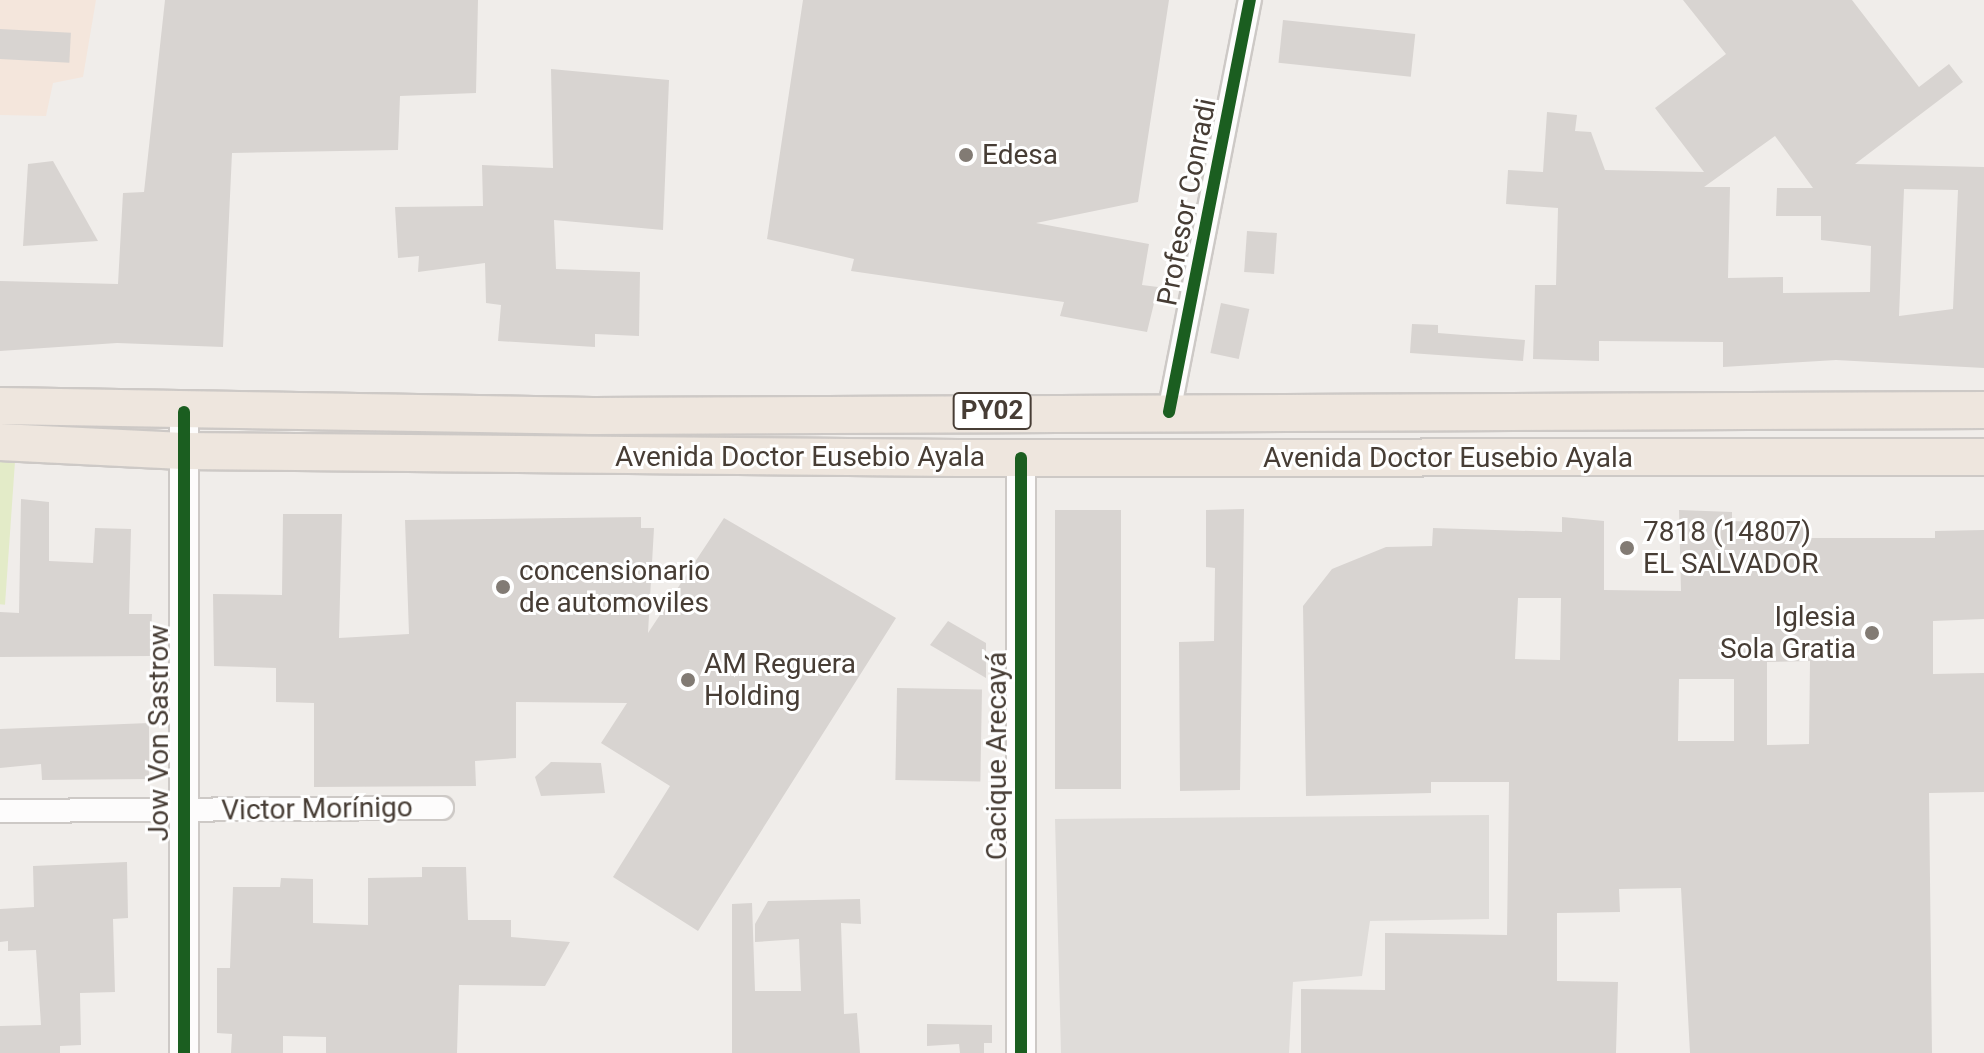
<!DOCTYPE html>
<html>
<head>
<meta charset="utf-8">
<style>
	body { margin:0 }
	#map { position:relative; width:1984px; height:1053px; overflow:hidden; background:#f0edea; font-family:Roboto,sans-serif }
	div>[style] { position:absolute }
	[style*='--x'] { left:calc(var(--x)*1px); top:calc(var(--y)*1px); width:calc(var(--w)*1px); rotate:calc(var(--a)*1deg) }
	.commercial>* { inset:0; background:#f4e6dc }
	.green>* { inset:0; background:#e3ebc8; transform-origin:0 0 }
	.parking>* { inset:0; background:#dfdcd9 }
	.building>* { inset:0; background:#d8d4d1; transform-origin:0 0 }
	.roads { filter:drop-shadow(2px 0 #cdc9c6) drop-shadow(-2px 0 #cdc9c6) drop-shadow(0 2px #cdc9c6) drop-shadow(0 -2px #cdc9c6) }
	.minor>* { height:22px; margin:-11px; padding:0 11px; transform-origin:11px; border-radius:11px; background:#fdfcfc }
	.tertiary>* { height:28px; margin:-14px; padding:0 14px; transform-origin:14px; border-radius:14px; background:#fdfcfc }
	.trunk>* { height:36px; margin:-18px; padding:0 18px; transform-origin:18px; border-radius:18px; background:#eee6de }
	.cycleway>* { height:12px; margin:-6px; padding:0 6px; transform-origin:6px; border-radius:6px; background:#1b5e20 }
	.dots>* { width:22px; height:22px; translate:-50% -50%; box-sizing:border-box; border:4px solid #fff; border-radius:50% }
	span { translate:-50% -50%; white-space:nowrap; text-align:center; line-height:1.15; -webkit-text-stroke:6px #fff; paint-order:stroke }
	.shield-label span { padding:2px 6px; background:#fff; border:2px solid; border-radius:6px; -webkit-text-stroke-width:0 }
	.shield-label { font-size:26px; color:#473d35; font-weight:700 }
	.poi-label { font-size:28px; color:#473d35 }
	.left { translate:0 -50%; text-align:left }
	.right { translate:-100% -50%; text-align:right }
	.street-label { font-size:28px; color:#473d35 }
</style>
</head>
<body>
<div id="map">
	<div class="commercial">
		<div style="clip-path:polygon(0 0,96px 0,83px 77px,53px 83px,46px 116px,0 115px)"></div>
	</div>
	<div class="green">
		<div style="left:0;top:461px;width:15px;height:143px;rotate:4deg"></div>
	</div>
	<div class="parking">
		<div style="clip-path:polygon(1489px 815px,1489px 919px,1370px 921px,1362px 976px,1293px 982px,1289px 1053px,1061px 1053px,1055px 819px)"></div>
	</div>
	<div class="building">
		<div style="clip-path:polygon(165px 0,478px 0,476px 93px,400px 96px,398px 150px,232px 153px,223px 347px,117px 343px,0 351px,0 281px,118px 284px,123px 193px,144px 192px)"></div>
		<div style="clip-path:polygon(803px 0,1169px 0,1138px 202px,1036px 223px,1149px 244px,1142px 285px,1158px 287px,1147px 332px,1060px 316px,1064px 302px,851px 271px,854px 259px,767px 239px)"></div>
		<div style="clip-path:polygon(evenodd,1683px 0,1852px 0,1919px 87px,1949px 64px,1963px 82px,1855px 164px,1984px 167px,1984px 368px,1836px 360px,1723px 367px,1723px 342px,1599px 341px,1599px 361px,1533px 359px,1535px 285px,1556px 285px,1558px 208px,1506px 204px,1508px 170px,1543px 172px,1547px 112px,1577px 115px,1575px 131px,1591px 132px,1605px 170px,1704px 172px,1655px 108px,1726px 54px,1683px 0,1775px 136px,1813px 188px,1777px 188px,1776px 216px,1821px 216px,1821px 240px,1871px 246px,1870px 292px,1783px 293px,1783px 277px,1728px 278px,1730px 187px,1704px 187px,1775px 136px,1683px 0,1904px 189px,1958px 190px,1953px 309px,1899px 316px,1904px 189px)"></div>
		<div style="left:1283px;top:20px;width:133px;height:43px;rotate:6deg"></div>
		<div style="left:0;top:29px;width:71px;height:30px;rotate:3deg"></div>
		<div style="clip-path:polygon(551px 69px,669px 80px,663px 230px,554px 220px,556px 269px,640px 272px,639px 336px,595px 334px,595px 347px,498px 341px,501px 305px,486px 303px,485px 263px,418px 272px,419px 256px,398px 258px,395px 207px,483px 206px,482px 165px,553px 168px)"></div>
		<div style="clip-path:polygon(53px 161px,98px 241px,23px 246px,28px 164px)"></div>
		<div style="left:1247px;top:231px;width:30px;height:41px;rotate:4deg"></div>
		<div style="left:1221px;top:303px;width:29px;height:51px;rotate:12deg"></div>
		<div style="clip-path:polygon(1412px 324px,1438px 325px,1438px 333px,1525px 340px,1523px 361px,1410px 353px)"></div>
		<div style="clip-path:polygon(21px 499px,49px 502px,49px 561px,93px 563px,95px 528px,131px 529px,129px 614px,152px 614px,150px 656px,0 657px,0 612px,19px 613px)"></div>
		<div style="clip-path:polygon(1244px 509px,1240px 790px,1180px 791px,1179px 642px,1214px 641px,1215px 568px,1206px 567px,1206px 510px)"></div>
		<div style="left:1055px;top:510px;width:66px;height:279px"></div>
		<div style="clip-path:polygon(evenodd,1679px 510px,1732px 512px,1732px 521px,1808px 524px,1807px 538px,1935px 538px,1935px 531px,1984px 530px,1984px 619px,1933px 621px,1933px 674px,1984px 673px,1984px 792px,1929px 793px,1932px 1053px,1690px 1053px,1681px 888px,1619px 889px,1620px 912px,1557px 913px,1557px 981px,1618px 982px,1616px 1053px,1301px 1053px,1301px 989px,1385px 990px,1385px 933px,1507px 935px,1509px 782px,1431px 782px,1431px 793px,1306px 796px,1303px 606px,1332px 569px,1386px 547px,1432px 546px,1433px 528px,1562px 532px,1562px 517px,1604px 521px,1604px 590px,1681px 591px,1679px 510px,1518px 598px,1561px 598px,1560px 660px,1515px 659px,1518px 598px,1679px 510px,1810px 661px,1809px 744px,1767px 745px,1767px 662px,1810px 661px,1679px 510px,1679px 679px,1734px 679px,1734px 741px,1678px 741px,1679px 679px)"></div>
		<div style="clip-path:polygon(283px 514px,342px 514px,339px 638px,409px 634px,405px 520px,641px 517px,641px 528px,654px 528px,648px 633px,724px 518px,896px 618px,698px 931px,613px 877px,670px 786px,601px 743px,627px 703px,516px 702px,516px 758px,475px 761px,476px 786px,314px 787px,314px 703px,276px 702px,276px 668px,214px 666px,213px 594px,282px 595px)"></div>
		<div style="clip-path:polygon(948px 621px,986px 643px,986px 678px,930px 645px)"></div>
		<div style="left:897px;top:688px;width:85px;height:92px;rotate:1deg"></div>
		<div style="clip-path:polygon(149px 723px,149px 779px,42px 780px,41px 764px,0 768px,0 729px)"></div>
		<div style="clip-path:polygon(551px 762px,601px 763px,605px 793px,541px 796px,535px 777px)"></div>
		<div style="clip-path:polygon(127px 862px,128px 918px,113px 919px,115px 992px,80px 993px,81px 1045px,60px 1046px,60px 1053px,0 1053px,0 1026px,41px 1025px,36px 950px,8px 951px,8px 941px,0 942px,0 909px,34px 907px,33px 866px)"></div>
		<div style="clip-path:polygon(422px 867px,466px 867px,468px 920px,511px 920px,511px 937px,570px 942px,545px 986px,459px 985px,457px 1053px,326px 1053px,326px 1037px,283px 1036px,283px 1053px,231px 1053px,232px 1034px,217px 1033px,217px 968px,230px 968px,233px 887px,280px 887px,281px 878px,313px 879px,313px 923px,368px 925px,368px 878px,422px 877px)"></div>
		<div style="clip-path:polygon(860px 899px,861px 924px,841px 923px,844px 1014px,857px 1013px,860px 1053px,732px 1053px,732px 904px,752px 903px,755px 991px,801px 991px,799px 939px,755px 942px,755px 924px,768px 901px)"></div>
		<div style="clip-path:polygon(927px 1024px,992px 1025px,992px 1043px,984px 1043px,984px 1053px,960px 1053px,959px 1044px,927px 1046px)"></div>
	</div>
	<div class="roads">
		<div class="minor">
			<div style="--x:1169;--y:412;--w:420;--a:-78.9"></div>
			<div style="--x:0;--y:811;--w:442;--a:-0.4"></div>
		</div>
		<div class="tertiary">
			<div style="--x:184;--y:412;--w:641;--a:90"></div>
			<div style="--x:1021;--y:458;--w:595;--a:90"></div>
		</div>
		<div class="trunk">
			<div style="--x:0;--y:406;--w:593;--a:0.97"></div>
			<div style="--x:593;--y:416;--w:1391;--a:-0.25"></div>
			<div style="--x:0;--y:442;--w:183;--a:2.8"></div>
			<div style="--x:183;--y:451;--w:775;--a:0.52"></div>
			<div style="--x:958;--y:458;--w:1026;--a:-0.06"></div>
		</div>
	</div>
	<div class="cycleway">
		<div style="--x:184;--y:412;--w:641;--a:90"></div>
		<div style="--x:1169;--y:412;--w:420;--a:-78.9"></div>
		<div style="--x:1021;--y:458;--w:595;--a:90"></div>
	</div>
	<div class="dots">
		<div style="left:966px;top:155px;background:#827b74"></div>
		<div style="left:1627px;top:548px;background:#827b74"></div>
		<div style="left:503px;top:587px;background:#827b74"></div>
		<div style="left:1872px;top:633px;background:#827b74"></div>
		<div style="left:688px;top:680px;background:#827b74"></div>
	</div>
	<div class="shield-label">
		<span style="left:992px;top:411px">PY02</span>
	</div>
	<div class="poi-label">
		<span class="left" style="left:982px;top:155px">Edesa</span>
		<span class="left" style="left:1643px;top:548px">7818 (14807)<br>EL SALVADOR</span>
		<span class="left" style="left:519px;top:587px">concensionario<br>de automoviles</span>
		<span class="right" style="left:1856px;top:633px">Iglesia<br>Sola Gratia</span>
		<span class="left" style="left:704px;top:680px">AM Reguera<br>Holding</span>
	</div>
	<div class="street-label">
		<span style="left:1187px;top:202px;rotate:-79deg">Profesor Conradi</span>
		<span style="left:800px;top:457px">Avenida Doctor Eusebio Ayala</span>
		<span style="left:1448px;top:458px">Avenida Doctor Eusebio Ayala</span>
		<span style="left:159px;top:733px;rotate:-90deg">Jow Von Sastrow</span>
		<span style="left:997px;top:756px;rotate:-90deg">Cacique Arecayá</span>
		<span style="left:317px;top:809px;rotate:-1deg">Victor Morínigo</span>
	</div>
</div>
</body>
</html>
